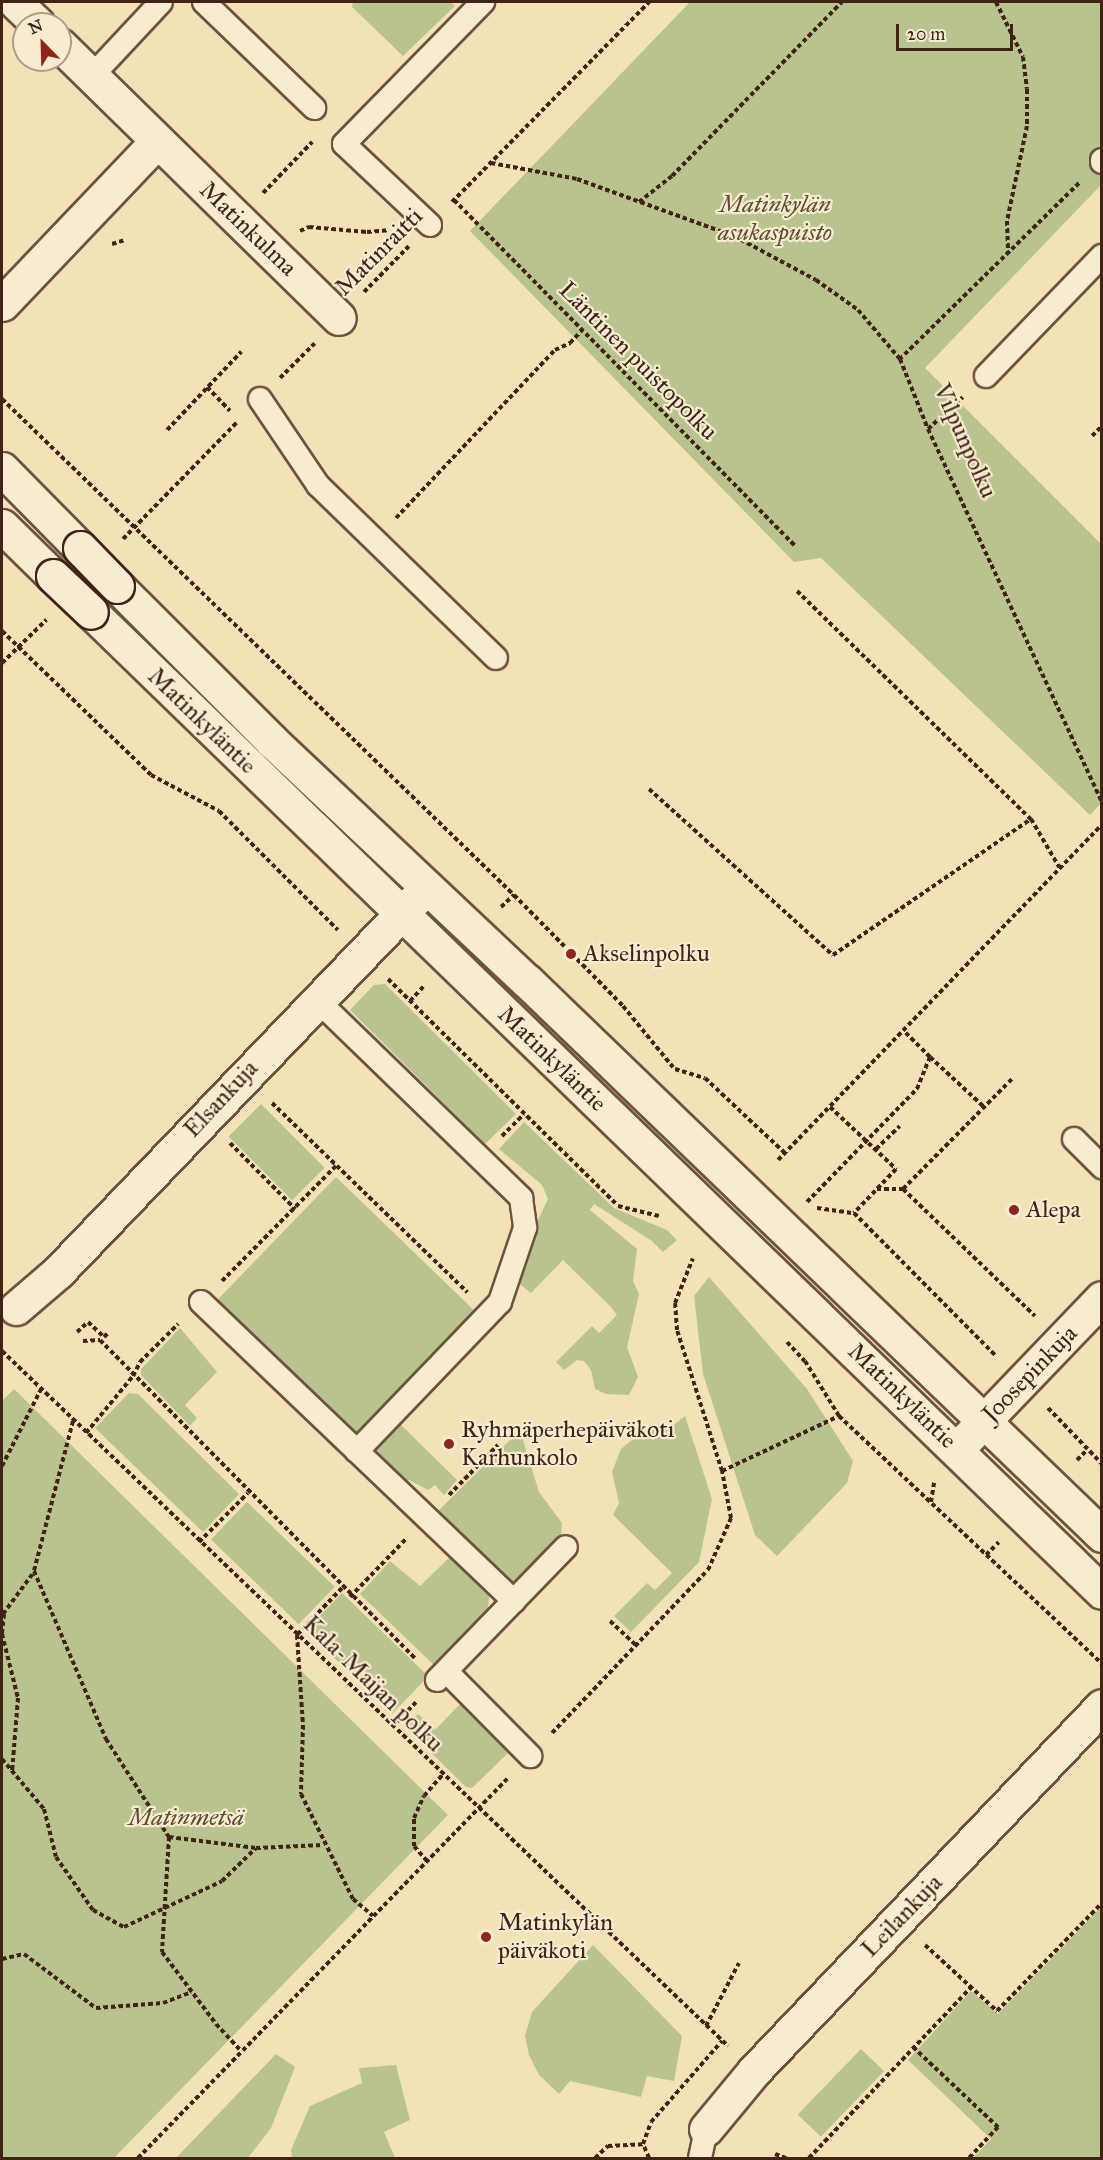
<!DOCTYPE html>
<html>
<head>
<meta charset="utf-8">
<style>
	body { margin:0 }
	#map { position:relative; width:1103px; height:2160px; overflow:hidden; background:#f3e2b8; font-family:"IM FELL Great Primer",serif }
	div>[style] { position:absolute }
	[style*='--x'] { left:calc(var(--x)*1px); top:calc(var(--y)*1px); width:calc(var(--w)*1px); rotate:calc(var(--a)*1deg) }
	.green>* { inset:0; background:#b9c390; transform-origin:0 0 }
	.path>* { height:4px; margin-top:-2px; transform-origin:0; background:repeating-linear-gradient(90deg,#402315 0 4.5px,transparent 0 7.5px) }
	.roads { filter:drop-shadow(2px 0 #6d533e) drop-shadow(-2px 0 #6d533e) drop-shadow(0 2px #6d533e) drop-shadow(0 -2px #6d533e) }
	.service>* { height:22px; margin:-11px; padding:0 11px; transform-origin:11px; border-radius:11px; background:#f7ecd1 }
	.minor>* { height:33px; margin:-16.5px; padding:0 16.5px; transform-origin:16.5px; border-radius:16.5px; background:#f7ecd1 }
	.secondary>* { height:33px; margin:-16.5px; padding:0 16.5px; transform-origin:16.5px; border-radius:16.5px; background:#f7ecd1 }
	.bridges { filter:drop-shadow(2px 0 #402315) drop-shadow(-2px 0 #402315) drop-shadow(0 2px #402315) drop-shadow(0 -2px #402315) }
	.secondary-bridge>* { height:33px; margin:-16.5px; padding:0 16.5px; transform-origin:16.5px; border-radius:16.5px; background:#f7ecd1 }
	.dots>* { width:16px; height:16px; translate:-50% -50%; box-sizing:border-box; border:3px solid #f7ecd1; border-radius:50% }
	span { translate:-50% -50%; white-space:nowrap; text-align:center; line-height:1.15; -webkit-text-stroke:4.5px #f7ecd1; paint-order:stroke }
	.park-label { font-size:24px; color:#5e4b34; font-style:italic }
	.street-label { font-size:24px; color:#402315 }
	.poi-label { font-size:24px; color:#402315 }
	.left { translate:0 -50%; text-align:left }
	.frame { position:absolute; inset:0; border:3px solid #402315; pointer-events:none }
	.north { position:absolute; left:12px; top:12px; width:60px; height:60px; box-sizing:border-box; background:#f7ecd1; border:2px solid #ae9c86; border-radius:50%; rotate:337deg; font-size:16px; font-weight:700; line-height:24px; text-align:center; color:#402315 }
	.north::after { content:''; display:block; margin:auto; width:21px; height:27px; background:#8f2418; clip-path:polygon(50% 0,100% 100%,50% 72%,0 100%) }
	.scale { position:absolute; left:896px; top:24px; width:117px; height:27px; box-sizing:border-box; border:3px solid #402315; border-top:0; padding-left:8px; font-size:18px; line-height:21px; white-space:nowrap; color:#402315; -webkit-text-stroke:4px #f7ecd1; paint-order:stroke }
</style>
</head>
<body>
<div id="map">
	<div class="green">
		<div style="clip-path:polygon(353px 2px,450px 2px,455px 6px,403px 56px,352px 7px)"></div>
		<div style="clip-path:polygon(690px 2px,1101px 2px,1101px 185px,925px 368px,1101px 544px,1102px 802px,1090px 815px,821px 558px,794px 562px,470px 231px)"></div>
		<div style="clip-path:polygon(385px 984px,516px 1114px,485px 1144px,350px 1010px,374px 985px)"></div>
		<div style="left:261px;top:1104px;width:90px;height:46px;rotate:45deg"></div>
		<div style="clip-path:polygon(524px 1122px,614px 1208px,667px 1230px,677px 1240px,663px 1252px,652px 1241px,594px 1204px,590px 1210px,637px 1249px,633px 1281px,639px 1294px,627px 1347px,638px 1377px,629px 1395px,606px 1394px,595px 1389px,591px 1370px,584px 1361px,577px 1360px,564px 1370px,556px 1362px,592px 1326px,599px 1333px,617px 1315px,610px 1306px,563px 1260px,531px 1293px,511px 1277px,548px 1199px,542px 1185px,499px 1149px)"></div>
		<div style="left:336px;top:1177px;width:193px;height:173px;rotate:44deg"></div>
		<div style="clip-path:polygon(709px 1277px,807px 1389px,853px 1461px,847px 1483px,777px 1556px,755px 1535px,703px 1374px,694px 1296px)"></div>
		<div style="clip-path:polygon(180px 1328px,217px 1372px,185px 1405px,197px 1418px,190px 1426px,141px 1375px,141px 1369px)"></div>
		<div style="clip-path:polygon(14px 1389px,448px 1815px,114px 2158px,2px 2158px,2px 1401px)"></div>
		<div style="clip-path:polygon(129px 1393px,138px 1394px,239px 1494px,203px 1532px,95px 1428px)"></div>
		<div style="clip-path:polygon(685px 1416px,712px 1499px,699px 1562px,631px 1632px,614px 1616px,647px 1583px,655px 1590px,672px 1573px,613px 1515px,619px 1503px,612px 1472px,621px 1449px,642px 1432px,675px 1424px)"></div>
		<div style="clip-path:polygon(396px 1420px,457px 1480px,444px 1495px,435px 1485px,428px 1490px,409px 1480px,400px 1485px,376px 1451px,377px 1441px)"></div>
		<div style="clip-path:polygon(522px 1437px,539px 1492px,562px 1523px,561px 1536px,511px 1590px,434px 1515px,510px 1440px)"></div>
		<div style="left:247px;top:1502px;width:122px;height:52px;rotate:44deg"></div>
		<div style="clip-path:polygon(451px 1556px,490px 1590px,487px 1616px,438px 1669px,360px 1594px,390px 1561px,420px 1586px)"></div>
		<div style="left:342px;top:1593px;width:120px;height:52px;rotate:44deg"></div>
		<div style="clip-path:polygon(460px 1704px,508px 1753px,472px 1788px,466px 1787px,405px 1727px,418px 1714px,435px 1730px)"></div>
		<div style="clip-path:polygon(1101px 1907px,1101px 2158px,973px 2158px,991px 2139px,908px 2060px,971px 1991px,998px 2014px)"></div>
		<div style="clip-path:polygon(593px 1945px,682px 2036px,674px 2081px,647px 2076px,641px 2097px,570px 2081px,559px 2094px,539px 2075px,529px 2055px,525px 2036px,532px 2012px)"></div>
		<div style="left:861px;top:2049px;width:32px;height:91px;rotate:44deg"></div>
		<div style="clip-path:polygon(276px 2054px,295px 2067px,271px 2128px,248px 2158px,176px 2158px)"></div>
		<div style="clip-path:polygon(396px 2065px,410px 2120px,384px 2132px,395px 2158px,292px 2158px,291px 2150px,310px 2106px,362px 2083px,359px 2068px)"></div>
	</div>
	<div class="path">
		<div style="--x:996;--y:2;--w:61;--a:63.9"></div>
		<div style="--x:1023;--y:57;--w:32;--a:83"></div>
		<div style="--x:1027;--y:89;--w:37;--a:90"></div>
		<div style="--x:1027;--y:126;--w:97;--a:101.9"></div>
		<div style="--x:1007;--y:221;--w:31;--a:88"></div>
		<div style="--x:491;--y:163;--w:87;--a:10.5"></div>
		<div style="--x:577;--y:179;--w:167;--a:20"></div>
		<div style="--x:734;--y:236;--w:93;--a:28.2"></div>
		<div style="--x:816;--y:280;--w:52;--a:35.5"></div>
		<div style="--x:858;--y:310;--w:65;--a:49.4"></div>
		<div style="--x:1079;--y:183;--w:251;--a:135.5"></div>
		<div style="--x:900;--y:359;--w:75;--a:68.2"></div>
		<div style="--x:928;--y:429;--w:412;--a:65"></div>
		<div style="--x:263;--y:193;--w:71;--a:-46.1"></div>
		<div style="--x:454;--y:200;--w:487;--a:45.4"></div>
		<div style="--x:452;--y:202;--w:281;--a:-45.4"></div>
		<div style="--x:639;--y:202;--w:42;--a:-38.2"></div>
		<div style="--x:672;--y:176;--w:243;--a:-45.7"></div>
		<div style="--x:300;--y:231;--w:10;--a:-24"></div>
		<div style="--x:309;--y:227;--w:58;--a:4.9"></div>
		<div style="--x:367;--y:232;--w:21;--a:-5"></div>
		<div style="--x:112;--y:244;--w:14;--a:-17"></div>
		<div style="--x:364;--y:292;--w:64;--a:-45.6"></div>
		<div style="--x:280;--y:378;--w:49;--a:-45"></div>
		<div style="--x:207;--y:387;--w:33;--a:46"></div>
		<div style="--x:2;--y:399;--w:713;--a:44.09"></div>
		<div style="--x:514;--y:895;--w:156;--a:45.5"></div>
		<div style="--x:623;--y:1006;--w:79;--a:50.7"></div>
		<div style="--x:928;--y:429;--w:47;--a:-42.4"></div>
		<div style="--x:167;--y:430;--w:108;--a:-46.5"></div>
		<div style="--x:1092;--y:436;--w:14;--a:-45"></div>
		<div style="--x:396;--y:518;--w:231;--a:-46.6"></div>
		<div style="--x:555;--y:350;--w:17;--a:-25"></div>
		<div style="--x:570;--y:343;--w:18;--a:-47"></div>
		<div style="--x:123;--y:539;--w:163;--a:-45.7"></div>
		<div style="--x:797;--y:591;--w:327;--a:44.3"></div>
		<div style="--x:1031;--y:819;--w:56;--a:59.7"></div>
		<div style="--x:2;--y:631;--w:207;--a:44"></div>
		<div style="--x:151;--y:775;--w:77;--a:27.9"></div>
		<div style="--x:219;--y:811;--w:168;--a:45"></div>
		<div style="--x:2;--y:663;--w:62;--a:-44.3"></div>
		<div style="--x:649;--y:789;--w:248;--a:42.1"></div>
		<div style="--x:833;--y:955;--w:240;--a:-34.5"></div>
		<div style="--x:501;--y:907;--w:18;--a:-43"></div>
		<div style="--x:388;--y:979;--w:323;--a:44.6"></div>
		<div style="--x:618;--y:1206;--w:42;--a:13.7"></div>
		<div style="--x:410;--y:1001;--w:22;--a:-47"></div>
		<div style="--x:930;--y:1057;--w:74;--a:42.8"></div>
		<div style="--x:675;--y:1069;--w:31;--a:17"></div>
		<div style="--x:705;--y:1078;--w:110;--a:43.2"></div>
		<div style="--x:272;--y:1103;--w:272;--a:44.1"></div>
		<div style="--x:830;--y:1107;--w:91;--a:43.2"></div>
		<div style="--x:896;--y:1169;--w:61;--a:133.7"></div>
		<div style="--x:502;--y:1136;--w:31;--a:-45"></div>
		<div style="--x:230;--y:1143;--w:93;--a:45.4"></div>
		<div style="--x:876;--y:1149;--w:33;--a:-44"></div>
		<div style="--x:778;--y:1160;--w:466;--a:-46"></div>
		<div style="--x:877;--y:1189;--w:26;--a:0"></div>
		<div style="--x:903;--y:1189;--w:183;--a:43.9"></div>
		<div style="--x:903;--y:1189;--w:155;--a:-45.3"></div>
		<div style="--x:807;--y:1202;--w:158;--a:-45.8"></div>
		<div style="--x:917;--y:1089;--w:35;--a:-68"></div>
		<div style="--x:930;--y:1057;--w:37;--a:-135"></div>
		<div style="--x:817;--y:1208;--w:37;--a:8"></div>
		<div style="--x:854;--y:1213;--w:202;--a:45.2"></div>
		<div style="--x:222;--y:1281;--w:162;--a:-45.3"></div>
		<div style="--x:77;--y:1332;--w:15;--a:-42"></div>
		<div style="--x:88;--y:1322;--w:22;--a:43"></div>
		<div style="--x:104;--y:1337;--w:6;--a:-45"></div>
		<div style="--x:83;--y:1341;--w:17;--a:-3"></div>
		<div style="--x:100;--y:1340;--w:448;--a:45.3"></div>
		<div style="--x:787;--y:1342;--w:26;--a:47"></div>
		<div style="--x:805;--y:1361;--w:65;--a:58.3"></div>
		<div style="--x:839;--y:1416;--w:361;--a:43.3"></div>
		<div style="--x:2;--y:1351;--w:1005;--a:43.75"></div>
		<div style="--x:1048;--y:1408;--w:78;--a:46"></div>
		<div style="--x:73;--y:1421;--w:155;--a:104.6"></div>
		<div style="--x:34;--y:1571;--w:183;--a:66.8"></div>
		<div style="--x:106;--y:1739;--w:117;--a:57.3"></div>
		<div style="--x:169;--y:1837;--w:115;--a:93.5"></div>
		<div style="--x:162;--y:1952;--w:90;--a:53.1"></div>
		<div style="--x:216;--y:2024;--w:37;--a:47"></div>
		<div style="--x:86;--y:1433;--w:74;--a:-50.5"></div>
		<div style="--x:133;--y:1376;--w:16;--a:-63"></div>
		<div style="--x:140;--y:1362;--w:54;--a:-45"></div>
		<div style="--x:1077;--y:1460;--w:14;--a:-45"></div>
		<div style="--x:2;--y:1466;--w:86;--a:-63.1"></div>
		<div style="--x:722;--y:1471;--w:129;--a:-25.2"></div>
		<div style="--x:449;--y:1495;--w:70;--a:-45.6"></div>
		<div style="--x:931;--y:1502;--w:20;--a:-81"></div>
		<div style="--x:199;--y:1542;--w:69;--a:-45"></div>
		<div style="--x:986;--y:1555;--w:18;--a:-45"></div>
		<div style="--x:342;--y:1588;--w:65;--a:133.8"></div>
		<div style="--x:297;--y:1635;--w:90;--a:86.2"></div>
		<div style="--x:303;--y:1725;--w:69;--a:91.7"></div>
		<div style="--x:301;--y:1794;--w:117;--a:63.7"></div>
		<div style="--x:353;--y:1899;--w:26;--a:40"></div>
		<div style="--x:350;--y:1597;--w:81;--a:-46"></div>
		<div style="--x:3;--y:1614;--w:52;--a:-53.6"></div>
		<div style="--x:4;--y:1614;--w:20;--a:96"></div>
		<div style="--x:2;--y:1634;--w:66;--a:76"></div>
		<div style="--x:18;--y:1698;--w:74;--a:94.6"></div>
		<div style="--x:610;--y:1621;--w:35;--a:43"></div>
		<div style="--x:392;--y:1727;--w:35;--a:-46"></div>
		<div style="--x:552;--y:1733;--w:226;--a:-46.3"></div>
		<div style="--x:708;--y:1570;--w:57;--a:-66.1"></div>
		<div style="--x:731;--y:1518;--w:48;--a:-100.8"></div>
		<div style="--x:722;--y:1471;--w:148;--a:-107.7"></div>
		<div style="--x:677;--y:1330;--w:27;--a:-94"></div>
		<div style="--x:675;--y:1303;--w:48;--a:-68.2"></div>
		<div style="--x:2;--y:1759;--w:65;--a:50"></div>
		<div style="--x:44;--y:1809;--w:49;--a:76"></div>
		<div style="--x:56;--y:1857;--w:65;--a:55.1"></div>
		<div style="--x:93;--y:1910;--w:35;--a:29"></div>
		<div style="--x:124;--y:1927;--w:108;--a:-25.1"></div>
		<div style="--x:222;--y:1881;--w:47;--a:-44.1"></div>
		<div style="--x:169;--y:1837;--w:88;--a:7.2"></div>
		<div style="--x:256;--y:1848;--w:67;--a:-2.6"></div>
		<div style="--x:427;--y:1861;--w:20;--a:-131"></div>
		<div style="--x:414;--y:1846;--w:28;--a:-90"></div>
		<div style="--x:414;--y:1818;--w:24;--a:-66"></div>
		<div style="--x:424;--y:1796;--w:28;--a:-49"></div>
		<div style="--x:925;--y:1945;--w:98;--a:42.5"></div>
		<div style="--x:997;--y:2011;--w:151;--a:-45.8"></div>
		<div style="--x:2;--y:1959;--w:23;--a:-13"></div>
		<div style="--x:24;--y:1954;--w:90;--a:36.9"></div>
		<div style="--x:96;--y:2008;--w:67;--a:-4.3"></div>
		<div style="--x:163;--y:2003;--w:30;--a:-21"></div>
		<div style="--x:706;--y:2026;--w:71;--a:-62.4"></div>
		<div style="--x:913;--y:2047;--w:117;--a:43.3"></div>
		<div style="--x:998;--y:2127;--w:42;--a:133.1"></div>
		<div style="--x:775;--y:2154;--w:12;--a:20"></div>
		<div style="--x:138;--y:2158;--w:532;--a:-45.76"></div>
		<div style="--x:595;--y:2158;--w:18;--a:-43"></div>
		<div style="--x:608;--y:2146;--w:35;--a:-3"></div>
		<div style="--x:649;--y:2158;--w:15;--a:-113"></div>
		<div style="--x:643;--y:2144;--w:23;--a:-70"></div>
		<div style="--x:651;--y:2122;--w:108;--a:-48.8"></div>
		<div style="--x:809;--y:2158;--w:236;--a:-46.5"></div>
	</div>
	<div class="roads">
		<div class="service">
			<div style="--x:204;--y:2;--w:153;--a:43.9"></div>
			<div style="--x:92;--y:76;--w:101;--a:-47"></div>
			<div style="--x:1102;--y:160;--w:2;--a:90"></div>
			<div style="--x:430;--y:225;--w:118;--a:-136.7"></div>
			<div style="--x:344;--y:144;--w:199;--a:-45.6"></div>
			<div style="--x:986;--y:376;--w:167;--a:-46"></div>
			<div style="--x:260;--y:399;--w:104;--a:56"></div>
			<div style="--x:318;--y:485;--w:248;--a:44.2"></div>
			<div style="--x:316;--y:999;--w:286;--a:44.1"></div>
			<div style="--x:521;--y:1198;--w:30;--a:82"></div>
			<div style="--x:525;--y:1228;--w:78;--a:108.7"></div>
			<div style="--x:500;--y:1302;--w:207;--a:133.8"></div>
			<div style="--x:1074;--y:1139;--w:40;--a:45"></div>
			<div style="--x:201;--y:1302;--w:433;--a:43.7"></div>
			<div style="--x:446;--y:1671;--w:120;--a:45.3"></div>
			<div style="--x:437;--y:1680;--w:185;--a:-45.9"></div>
			<div style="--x:700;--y:2158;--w:30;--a:-78"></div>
		</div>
		<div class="minor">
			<div style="--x:15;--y:2;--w:32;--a:44"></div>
			<div style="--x:60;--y:45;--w:390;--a:44.4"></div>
			<div style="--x:2;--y:304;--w:225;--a:-46.4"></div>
			<div style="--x:16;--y:1308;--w:55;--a:-40.6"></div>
			<div style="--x:58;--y:1272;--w:532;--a:-46.22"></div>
			<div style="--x:957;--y:1449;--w:209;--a:-46.2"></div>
			<div style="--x:706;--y:2129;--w:75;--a:-50.4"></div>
			<div style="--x:754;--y:2071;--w:504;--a:-46.37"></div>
		</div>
		<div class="secondary">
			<div style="--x:2;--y:469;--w:111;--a:45.4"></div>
			<div style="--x:2;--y:526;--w:71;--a:44.4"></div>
			<div style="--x:117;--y:586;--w:219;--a:45"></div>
			<div style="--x:272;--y:741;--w:349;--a:43.3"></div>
			<div style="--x:526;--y:980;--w:800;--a:43.94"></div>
			<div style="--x:91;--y:612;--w:1408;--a:44.11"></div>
		</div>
	</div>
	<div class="bridges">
		<div class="secondary-bridge">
			<div style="--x:80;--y:548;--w:53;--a:45.8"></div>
			<div style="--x:53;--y:576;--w:52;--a:43.5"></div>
		</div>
	</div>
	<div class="dots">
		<div style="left:571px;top:954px;background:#8f2418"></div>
		<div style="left:1014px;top:1210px;background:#8f2418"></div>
		<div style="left:449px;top:1444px;background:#8f2418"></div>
		<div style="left:486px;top:1937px;background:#8f2418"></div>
	</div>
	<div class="park-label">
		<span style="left:775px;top:219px">Matinkylän<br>asukaspuisto</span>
		<span style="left:186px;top:1818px">Matinmetsä</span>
	</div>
	<div class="street-label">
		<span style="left:248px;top:229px;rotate:44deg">Matinkulma</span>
		<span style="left:379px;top:252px;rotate:-45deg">Matinraitti</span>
		<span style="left:638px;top:361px;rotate:45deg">Läntinen puistopolku</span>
		<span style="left:965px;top:441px;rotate:66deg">Vilpunpolku</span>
		<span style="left:202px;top:721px;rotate:44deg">Matinkyläntie</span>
		<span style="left:552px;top:1059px;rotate:44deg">Matinkyläntie</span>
		<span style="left:221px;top:1099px;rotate:-47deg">Elsankuja</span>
		<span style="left:1030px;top:1374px;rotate:-46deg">Joosepinkuja</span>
		<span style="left:902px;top:1396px;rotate:44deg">Matinkyläntie</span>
		<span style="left:373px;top:1684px;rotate:44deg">Kala-Maijan polku</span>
		<span style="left:902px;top:1916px;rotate:-46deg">Leilankuja</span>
	</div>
	<div class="poi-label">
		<span class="left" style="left:583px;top:954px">Akselinpolku</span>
		<span class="left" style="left:1026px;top:1210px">Alepa</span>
		<span class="left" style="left:461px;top:1444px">Ryhmäperhepäiväkoti<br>Karhunkolo</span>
		<span class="left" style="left:498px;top:1937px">Matinkylän<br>päiväkoti</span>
	</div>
	<div class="frame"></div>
	<div class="north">N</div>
	<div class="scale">20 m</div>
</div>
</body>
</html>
